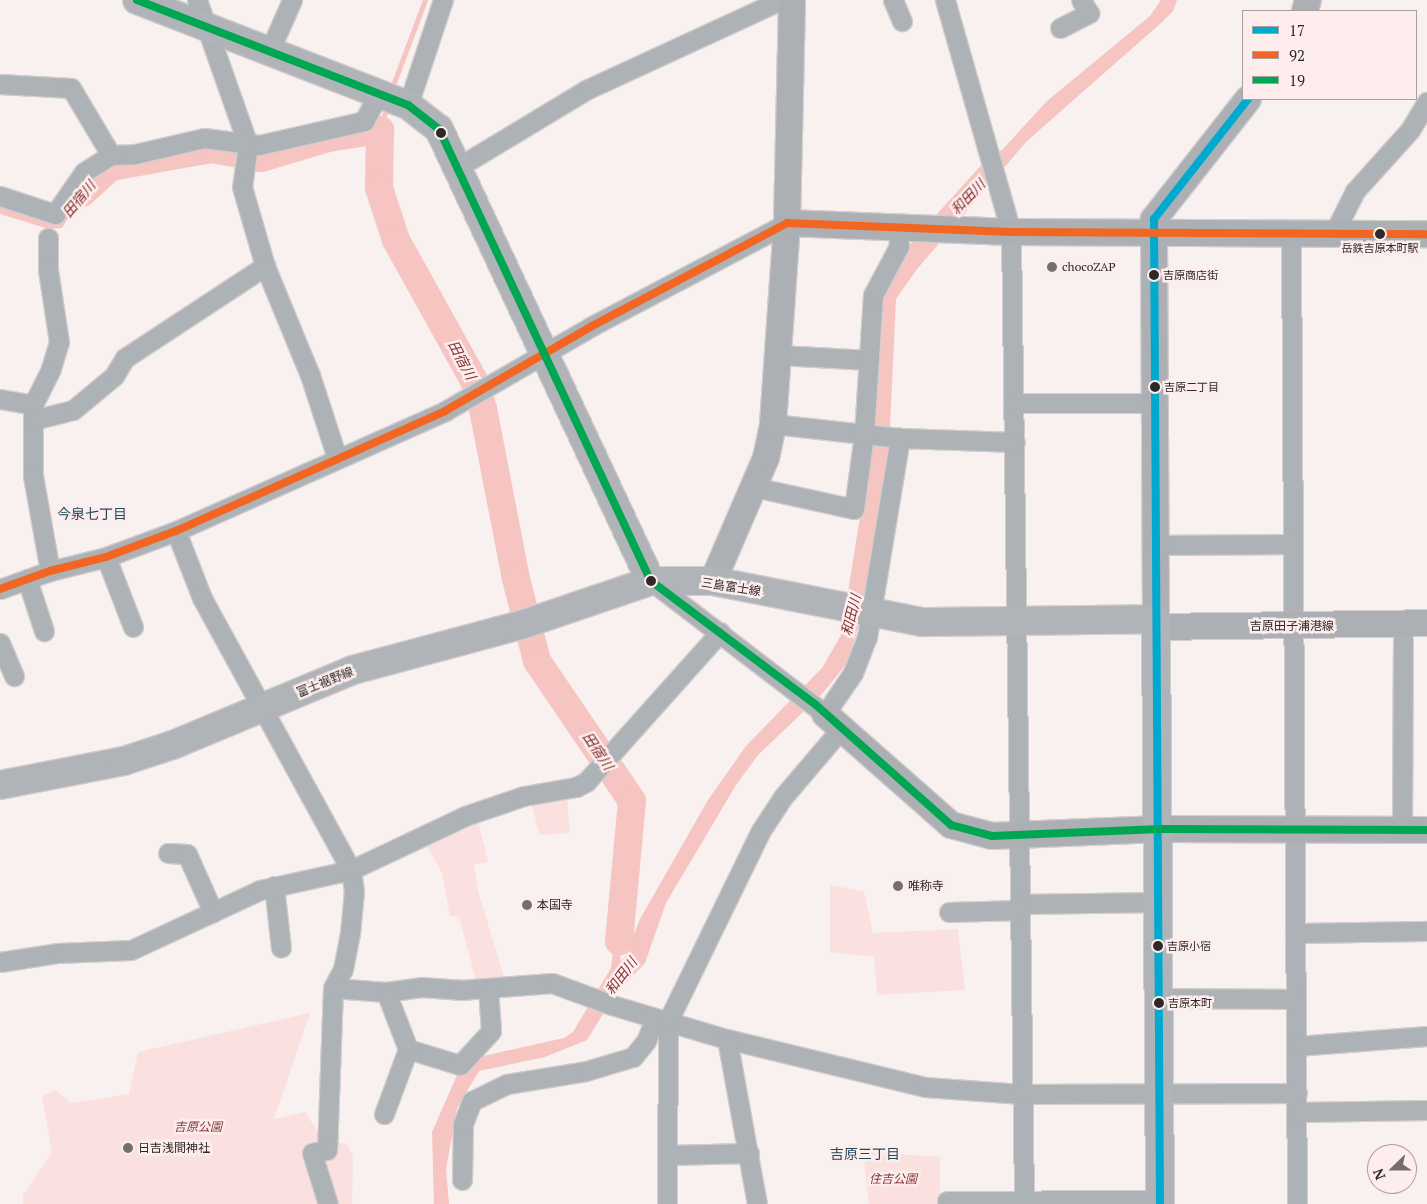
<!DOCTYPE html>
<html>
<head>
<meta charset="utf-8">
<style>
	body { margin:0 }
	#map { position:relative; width:1427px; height:1204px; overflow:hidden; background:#f9f0f0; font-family:"PT Serif","Noto Sans JP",serif }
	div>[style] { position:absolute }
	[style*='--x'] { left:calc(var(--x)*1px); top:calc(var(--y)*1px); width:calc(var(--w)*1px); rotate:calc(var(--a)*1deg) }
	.green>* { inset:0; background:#fae1e0 }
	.water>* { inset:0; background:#f6c4c1 }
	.stream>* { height:4.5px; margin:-2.25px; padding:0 2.25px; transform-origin:2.25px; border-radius:2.25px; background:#f6c4c1 }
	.river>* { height:28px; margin:-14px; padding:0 14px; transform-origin:14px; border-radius:14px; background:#f6c4c1 }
	.roads { filter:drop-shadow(1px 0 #d4cdcd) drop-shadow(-1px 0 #d4cdcd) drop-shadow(0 1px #d4cdcd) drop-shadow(0 -1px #d4cdcd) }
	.street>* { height:19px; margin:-9.5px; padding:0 9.5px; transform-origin:9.5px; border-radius:9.5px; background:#acb2b6 }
	.secondary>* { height:26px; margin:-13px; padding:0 13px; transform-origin:13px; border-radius:13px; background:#acb0b4 }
	.primary>* { height:28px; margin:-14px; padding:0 14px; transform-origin:14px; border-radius:14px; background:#b0b4b8 }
	.bus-1>* { height:8px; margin:-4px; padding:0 4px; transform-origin:4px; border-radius:4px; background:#00a9ce }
	.bus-2>* { height:8px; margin:-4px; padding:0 4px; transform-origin:4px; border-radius:4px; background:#f26522 }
	.bus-3>* { height:8px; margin:-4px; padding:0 4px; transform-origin:4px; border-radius:4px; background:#00a651 }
	.dots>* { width:14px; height:14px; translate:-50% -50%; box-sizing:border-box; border:2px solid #fdedec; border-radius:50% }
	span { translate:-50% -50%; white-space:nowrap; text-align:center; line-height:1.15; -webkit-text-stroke:5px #fdedec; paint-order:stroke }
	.bus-label { font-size:11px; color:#2f2828 }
	.left { translate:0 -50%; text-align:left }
	.poi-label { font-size:12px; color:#2f2828 }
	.street-label { font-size:12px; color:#2f2828 }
	.park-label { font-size:12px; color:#843535; font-style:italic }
	.water-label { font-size:14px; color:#803231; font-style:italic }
	.neighbourhood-label { font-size:14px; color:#1d495e }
	.legend { position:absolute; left:1242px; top:10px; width:175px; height:90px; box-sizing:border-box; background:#fdedec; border:1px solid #ab9e9e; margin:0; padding:6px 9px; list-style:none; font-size:15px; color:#2f2828 }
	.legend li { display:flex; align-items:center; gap:10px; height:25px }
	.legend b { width:25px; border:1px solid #ab9e9e }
	.north { position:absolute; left:1367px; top:1144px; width:50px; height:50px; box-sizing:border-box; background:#fdedec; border:1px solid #ab9e9e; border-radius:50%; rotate:248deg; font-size:14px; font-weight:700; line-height:20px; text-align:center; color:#2f2828 }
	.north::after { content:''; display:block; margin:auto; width:18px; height:22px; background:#766e6e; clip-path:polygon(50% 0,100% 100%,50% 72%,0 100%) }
</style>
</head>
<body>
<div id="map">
	<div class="green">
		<div style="clip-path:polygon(567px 796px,570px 833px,540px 835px,531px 803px)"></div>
		<div style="clip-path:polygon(478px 820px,488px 862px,474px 864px,478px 891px,506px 983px,477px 983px,459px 917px,450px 916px,442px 873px,424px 841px)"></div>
		<div style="clip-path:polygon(830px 885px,864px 891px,873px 933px,958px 929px,965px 990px,877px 995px,874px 957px,830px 952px)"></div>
		<div style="clip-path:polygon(310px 1013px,274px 1119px,305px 1112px,325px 1143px,346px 1143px,353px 1156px,352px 1204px,23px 1204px,23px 1195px,52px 1152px,42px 1096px,55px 1090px,71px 1103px,129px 1094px,138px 1052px)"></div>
		<div style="clip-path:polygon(863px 1152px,940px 1157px,940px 1204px,869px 1204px)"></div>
	</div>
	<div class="water">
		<div style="clip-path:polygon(1161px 0,1177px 0,1173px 11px,1161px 23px,1027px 141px,917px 269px,896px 299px,887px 491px,861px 617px,848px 662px,822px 694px,758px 755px,736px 785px,666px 903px,645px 963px,616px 993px,587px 1040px,545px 1057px,479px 1071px,457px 1108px,446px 1169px,449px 1204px,434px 1204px,432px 1132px,458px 1073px,474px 1058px,564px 1038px,573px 1032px,611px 968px,619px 904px,625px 904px,620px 961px,625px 957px,640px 919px,708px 800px,746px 746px,822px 668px,841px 635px,861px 511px,879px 297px,886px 275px,911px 243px,984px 162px,1003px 149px,1047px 101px,1150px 16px)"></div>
		<div style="clip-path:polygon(108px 166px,110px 173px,86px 190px,62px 228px,49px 229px,0 214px,0 205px,48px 221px,92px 176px)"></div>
	</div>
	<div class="stream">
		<div style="--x:392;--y:88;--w:94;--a:-69.4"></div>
		<div style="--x:380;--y:130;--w:26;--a:-74"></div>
	</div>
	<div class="river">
		<div style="--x:82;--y:193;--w:39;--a:-42"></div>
		<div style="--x:111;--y:167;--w:102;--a:-10.2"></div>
		<div style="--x:211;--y:149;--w:51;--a:10.2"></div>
		<div style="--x:261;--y:158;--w:70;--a:-16.6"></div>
		<div style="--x:328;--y:138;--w:53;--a:-8.7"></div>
		<div style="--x:380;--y:130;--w:58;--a:91"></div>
		<div style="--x:379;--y:188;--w:55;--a:71.9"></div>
		<div style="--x:396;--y:240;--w:161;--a:61"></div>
		<div style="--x:474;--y:381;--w:29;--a:72"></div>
		<div style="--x:483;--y:409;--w:173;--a:79"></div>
		<div style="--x:516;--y:579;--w:85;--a:75.6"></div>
		<div style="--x:537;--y:661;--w:169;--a:55.8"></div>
		<div style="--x:632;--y:801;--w:141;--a:95.3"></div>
	</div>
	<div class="roads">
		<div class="street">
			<div style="--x:197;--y:0;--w:154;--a:70.6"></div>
			<div style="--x:248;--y:145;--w:42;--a:98.1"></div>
			<div style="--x:242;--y:187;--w:82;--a:73.8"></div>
			<div style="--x:265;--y:266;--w:118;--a:67.6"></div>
			<div style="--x:310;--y:375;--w:87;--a:72"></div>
			<div style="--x:893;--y:0;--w:23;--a:67"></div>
			<div style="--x:945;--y:0;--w:241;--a:74.1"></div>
			<div style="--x:1011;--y:232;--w:972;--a:89.23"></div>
			<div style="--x:1060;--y:28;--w:33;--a:-27"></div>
			<div style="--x:1089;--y:13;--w:15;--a:-122"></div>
			<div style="--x:269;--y:52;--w:57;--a:-66.1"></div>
			<div style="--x:0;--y:84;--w:71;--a:3.2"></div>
			<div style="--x:71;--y:88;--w:78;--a:59.2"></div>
			<div style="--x:408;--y:105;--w:111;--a:-71.6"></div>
			<div style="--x:455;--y:169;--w:153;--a:-31.1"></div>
			<div style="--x:586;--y:90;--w:215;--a:-24.8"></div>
			<div style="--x:0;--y:196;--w:58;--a:18.1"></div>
			<div style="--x:55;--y:214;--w:51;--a:-55.4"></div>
			<div style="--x:84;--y:172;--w:32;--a:-32"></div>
			<div style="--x:111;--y:155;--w:24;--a:-2"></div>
			<div style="--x:135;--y:154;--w:71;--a:-13.1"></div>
			<div style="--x:204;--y:138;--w:55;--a:7.3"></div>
			<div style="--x:259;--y:145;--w:108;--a:-12.9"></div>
			<div style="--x:364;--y:121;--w:30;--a:-62"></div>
			<div style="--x:1334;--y:233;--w:47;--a:-63.4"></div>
			<div style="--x:1355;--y:191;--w:82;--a:-48"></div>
			<div style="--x:1410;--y:130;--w:33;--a:-59"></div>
			<div style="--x:1291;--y:234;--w:970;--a:89.65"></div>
			<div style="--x:48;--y:238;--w:32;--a:90"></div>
			<div style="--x:48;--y:270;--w:73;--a:81.3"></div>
			<div style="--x:59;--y:342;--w:28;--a:107"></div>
			<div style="--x:51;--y:369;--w:40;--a:116.6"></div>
			<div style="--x:33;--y:405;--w:71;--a:90"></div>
			<div style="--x:33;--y:476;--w:97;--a:79.9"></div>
			<div style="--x:780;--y:355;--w:89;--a:3.2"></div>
			<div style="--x:0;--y:399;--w:34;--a:10"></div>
			<div style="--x:1015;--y:403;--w:140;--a:0"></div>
			<div style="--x:33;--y:420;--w:41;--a:-14"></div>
			<div style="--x:73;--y:410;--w:53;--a:-39.7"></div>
			<div style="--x:114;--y:376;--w:21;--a:-59"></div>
			<div style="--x:125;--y:358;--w:168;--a:-33.3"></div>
			<div style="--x:773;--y:424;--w:128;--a:6.3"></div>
			<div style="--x:900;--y:438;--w:115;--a:2"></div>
			<div style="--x:754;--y:487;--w:102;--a:12.4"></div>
			<div style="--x:854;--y:509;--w:76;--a:-82.4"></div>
			<div style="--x:864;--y:434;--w:139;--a:-86.3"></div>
			<div style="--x:873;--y:295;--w:55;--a:-62"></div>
			<div style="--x:899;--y:246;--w:18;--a:-93"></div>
			<div style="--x:176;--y:531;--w:72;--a:68.8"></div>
			<div style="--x:202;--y:598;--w:310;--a:61.3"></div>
			<div style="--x:351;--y:870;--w:21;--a:82"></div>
			<div style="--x:354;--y:891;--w:42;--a:95.4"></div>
			<div style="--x:350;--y:933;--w:37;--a:101"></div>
			<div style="--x:343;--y:969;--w:21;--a:118"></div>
			<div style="--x:333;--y:988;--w:162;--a:92.1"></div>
			<div style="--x:327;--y:1150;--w:15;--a:169"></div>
			<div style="--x:312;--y:1153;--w:53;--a:72.6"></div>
			<div style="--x:1156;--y:545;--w:136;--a:-0.4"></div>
			<div style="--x:106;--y:557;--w:75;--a:68.9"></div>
			<div style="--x:27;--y:579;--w:55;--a:71.9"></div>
			<div style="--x:651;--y:581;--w:219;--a:37.4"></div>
			<div style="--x:825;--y:714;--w:50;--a:-55.7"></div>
			<div style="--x:853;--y:673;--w:39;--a:-69"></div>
			<div style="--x:867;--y:637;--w:202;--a:-80.6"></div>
			<div style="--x:0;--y:589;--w:53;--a:-19.8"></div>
			<div style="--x:50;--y:571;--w:58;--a:-14"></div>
			<div style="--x:106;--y:557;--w:75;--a:-20.4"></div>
			<div style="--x:176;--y:531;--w:295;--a:-24"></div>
			<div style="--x:445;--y:411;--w:170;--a:-30"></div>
			<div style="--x:592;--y:326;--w:221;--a:-27.8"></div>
			<div style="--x:0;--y:643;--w:36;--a:67"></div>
			<div style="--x:1402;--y:830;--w:205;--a:-89.7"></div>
			<div style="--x:168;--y:853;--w:19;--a:3"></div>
			<div style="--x:187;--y:854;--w:64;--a:65.9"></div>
			<div style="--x:274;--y:886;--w:62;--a:83.6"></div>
			<div style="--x:1019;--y:904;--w:141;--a:-0.8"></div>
			<div style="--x:949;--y:912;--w:70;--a:-1.6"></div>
			<div style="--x:1295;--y:933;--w:132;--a:-0.9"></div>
			<div style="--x:0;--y:962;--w:59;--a:-8.8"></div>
			<div style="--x:58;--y:953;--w:73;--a:-2.4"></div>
			<div style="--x:131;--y:950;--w:142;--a:-24.9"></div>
			<div style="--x:260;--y:890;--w:93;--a:-12.4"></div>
			<div style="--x:351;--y:870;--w:126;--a:-25.3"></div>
			<div style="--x:465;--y:816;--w:62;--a:-18.7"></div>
			<div style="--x:524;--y:796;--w:53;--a:-9.8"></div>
			<div style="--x:576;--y:787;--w:11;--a:-27"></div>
			<div style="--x:586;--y:782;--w:201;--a:-48.2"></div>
			<div style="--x:333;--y:988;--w:53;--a:4.3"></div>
			<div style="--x:386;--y:992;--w:35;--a:-8"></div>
			<div style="--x:421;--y:987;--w:39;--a:4"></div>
			<div style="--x:460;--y:990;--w:92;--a:-4.4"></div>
			<div style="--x:552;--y:983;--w:64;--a:20.1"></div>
			<div style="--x:612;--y:1005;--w:120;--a:16.5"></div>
			<div style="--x:727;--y:1039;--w:204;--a:13.6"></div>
			<div style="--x:925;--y:1087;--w:97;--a:4.1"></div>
			<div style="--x:1022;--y:1094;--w:275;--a:-0.2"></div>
			<div style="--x:1160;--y:998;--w:136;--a:0.4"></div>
			<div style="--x:727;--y:1039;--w:168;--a:79.7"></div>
			<div style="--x:1296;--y:1046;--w:131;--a:-4.4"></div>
			<div style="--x:408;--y:1049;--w:54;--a:17.1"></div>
			<div style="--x:460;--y:1065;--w:46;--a:-47.6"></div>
			<div style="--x:491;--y:1031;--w:43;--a:-94"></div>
			<div style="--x:1298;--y:1112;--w:129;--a:-0.9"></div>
			<div style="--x:384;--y:1114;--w:69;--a:-69.7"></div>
			<div style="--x:408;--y:1049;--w:61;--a:-111.1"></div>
			<div style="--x:668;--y:1155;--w:81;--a:-1.4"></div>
			<div style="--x:462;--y:1180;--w:56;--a:-89"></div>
			<div style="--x:463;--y:1124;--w:25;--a:-69"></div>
			<div style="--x:472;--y:1101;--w:39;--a:-26"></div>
			<div style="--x:507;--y:1084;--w:80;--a:-9.3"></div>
			<div style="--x:586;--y:1071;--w:49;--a:-16.6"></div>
			<div style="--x:633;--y:1057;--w:21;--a:-51"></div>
			<div style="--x:646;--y:1041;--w:24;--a:-68"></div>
			<div style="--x:947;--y:1201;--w:213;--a:-0.3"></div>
			<div style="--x:667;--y:1204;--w:183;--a:-89.7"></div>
			<div style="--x:668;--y:1021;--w:210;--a:-64"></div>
			<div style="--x:760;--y:832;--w:42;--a:-56.7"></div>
			<div style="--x:783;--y:797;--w:88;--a:-49.6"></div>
		</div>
		<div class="secondary">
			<div style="--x:1305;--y:11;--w:11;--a:-75"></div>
			<div style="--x:787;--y:223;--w:224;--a:2.3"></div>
			<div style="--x:1011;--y:232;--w:416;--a:0.3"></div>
			<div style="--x:713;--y:581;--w:134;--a:-66.7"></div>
			<div style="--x:766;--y:458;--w:35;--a:-78"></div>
			<div style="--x:773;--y:424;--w:201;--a:-86"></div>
			<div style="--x:787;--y:223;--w:223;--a:-88.7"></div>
			<div style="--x:1156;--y:619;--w:400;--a:-90.3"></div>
			<div style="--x:1154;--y:219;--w:152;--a:-51.9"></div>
			<div style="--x:1156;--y:627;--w:271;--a:-0.8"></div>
			<div style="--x:825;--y:714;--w:168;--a:41.4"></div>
			<div style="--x:951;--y:825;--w:42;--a:15"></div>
			<div style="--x:992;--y:836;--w:168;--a:-2.4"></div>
			<div style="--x:1160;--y:829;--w:267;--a:0.2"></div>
		</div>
		<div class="primary">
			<div style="--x:137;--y:0;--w:291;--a:21.2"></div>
			<div style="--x:408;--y:105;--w:39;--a:38"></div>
			<div style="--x:439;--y:129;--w:499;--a:64.9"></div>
			<div style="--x:0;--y:785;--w:126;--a:-11"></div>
			<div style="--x:124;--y:761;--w:54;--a:-18.4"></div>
			<div style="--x:175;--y:744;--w:193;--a:-22.6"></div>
			<div style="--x:353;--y:670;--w:174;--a:-15"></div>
			<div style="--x:521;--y:625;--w:137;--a:-18.7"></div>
			<div style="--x:651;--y:581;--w:62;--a:0"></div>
			<div style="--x:713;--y:581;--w:213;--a:11.1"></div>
			<div style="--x:922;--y:622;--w:234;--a:-0.7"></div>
			<div style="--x:1156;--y:619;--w:585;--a:89.61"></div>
		</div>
	</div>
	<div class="bus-1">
		<div style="--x:1160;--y:1204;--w:985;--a:-90.35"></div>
		<div style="--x:1154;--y:219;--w:152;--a:-51.9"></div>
	</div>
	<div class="bus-2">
		<div style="--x:0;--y:589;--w:53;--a:-19.8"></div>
		<div style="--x:50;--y:571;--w:58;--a:-14"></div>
		<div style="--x:106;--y:557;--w:75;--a:-20.4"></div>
		<div style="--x:176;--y:531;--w:295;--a:-24"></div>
		<div style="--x:445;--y:411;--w:170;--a:-30"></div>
		<div style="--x:592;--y:326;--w:221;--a:-27.8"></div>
		<div style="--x:787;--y:223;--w:224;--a:2.3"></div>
		<div style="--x:1011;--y:232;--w:416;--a:0.3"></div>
	</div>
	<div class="bus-3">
		<div style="--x:137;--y:0;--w:291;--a:21.2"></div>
		<div style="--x:408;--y:105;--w:39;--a:38"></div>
		<div style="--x:439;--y:129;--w:499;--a:64.9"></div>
		<div style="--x:651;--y:581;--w:206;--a:36.9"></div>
		<div style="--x:816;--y:705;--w:181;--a:41.6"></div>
		<div style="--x:951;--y:825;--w:42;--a:15"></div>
		<div style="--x:992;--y:836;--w:168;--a:-2.4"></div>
		<div style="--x:1160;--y:829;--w:267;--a:0.2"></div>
	</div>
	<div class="dots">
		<div style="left:441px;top:133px;background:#2f2828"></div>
		<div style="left:1380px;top:234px;background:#2f2828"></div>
		<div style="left:1052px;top:267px;background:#766e6e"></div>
		<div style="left:1154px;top:275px;background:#2f2828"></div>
		<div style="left:1155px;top:387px;background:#2f2828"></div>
		<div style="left:651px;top:581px;background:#2f2828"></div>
		<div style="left:898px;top:886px;background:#766e6e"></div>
		<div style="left:527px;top:905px;background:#766e6e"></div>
		<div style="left:1158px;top:946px;background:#2f2828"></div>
		<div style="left:1159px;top:1003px;background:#2f2828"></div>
		<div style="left:128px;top:1148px;background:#766e6e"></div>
	</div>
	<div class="bus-label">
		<span style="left:1380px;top:248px">岳鉄吉原本町駅</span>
		<span class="left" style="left:1163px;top:275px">吉原商店街</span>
		<span class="left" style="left:1164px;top:387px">吉原二丁目</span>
		<span class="left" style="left:1167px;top:946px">吉原小宿</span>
		<span class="left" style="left:1168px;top:1003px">吉原本町</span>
	</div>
	<div class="poi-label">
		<span class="left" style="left:1062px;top:267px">chocoZAP</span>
		<span class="left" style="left:908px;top:886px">唯称寺</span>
		<span class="left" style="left:537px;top:905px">本国寺</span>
		<span class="left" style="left:138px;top:1148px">日吉浅間神社</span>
	</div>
	<div class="street-label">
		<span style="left:731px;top:587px;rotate:9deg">三島富士線</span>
		<span style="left:1292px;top:626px">吉原田子浦港線</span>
		<span style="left:325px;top:682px;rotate:-22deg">富士裾野線</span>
	</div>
	<div class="park-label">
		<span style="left:198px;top:1127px">吉原公園</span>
		<span style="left:893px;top:1179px">住吉公園</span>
	</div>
	<div class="water-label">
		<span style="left:968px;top:197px;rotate:-46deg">和田川</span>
		<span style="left:79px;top:199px;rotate:-50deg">田宿川</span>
		<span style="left:462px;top:360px;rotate:62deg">田宿川</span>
		<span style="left:851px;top:615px;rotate:-76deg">和田川</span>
		<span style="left:598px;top:751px;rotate:56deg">田宿川</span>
		<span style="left:621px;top:976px;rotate:-53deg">和田川</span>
	</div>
	<div class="neighbourhood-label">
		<span style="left:92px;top:514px">今泉七丁目</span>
		<span style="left:865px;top:1154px">吉原三丁目</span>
	</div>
	<ul class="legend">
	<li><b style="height:6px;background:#00a9ce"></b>17</li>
	<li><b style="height:6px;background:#f26522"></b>92</li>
	<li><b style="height:6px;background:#00a651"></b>19</li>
	</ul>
	<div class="north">N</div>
</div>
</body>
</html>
